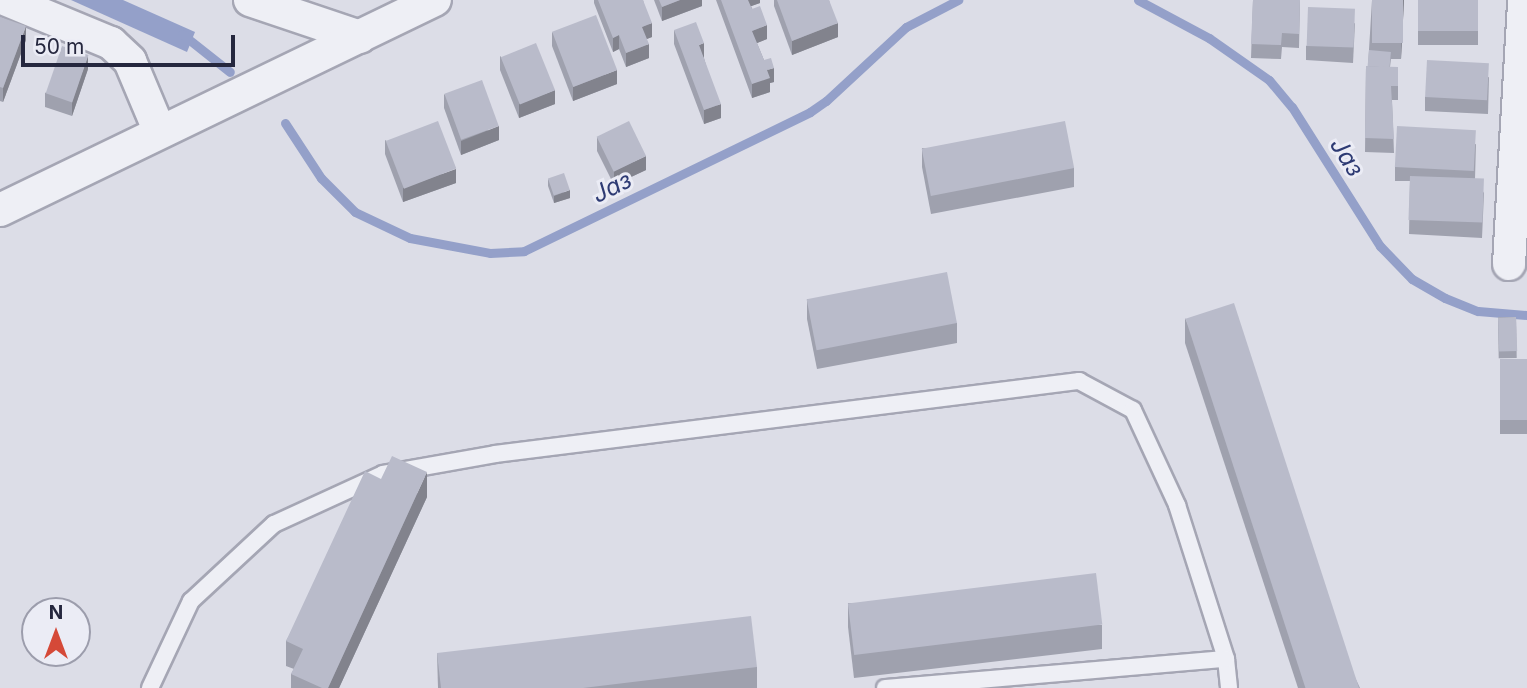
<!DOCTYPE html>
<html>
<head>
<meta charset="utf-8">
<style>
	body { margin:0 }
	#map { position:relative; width:1527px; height:688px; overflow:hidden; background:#dcdde7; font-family:Inter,sans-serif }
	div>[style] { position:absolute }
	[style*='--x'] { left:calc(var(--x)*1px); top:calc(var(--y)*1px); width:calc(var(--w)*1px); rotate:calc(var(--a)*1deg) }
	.water>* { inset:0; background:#94a0c9 }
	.stream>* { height:9px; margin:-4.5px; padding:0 4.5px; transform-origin:4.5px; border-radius:4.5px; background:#94a0c9 }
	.roads { filter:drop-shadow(2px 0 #a5a6b4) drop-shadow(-2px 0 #a5a6b4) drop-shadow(0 2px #a5a6b4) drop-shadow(0 -2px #a5a6b4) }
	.lane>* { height:16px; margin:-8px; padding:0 8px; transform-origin:8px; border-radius:8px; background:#eeeff5 }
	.street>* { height:32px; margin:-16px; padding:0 16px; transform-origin:16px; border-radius:16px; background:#eeeff5 }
	.wall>* { inset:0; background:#9fa1ae; transform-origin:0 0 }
	.shaded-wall>* { inset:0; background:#82838d }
	.building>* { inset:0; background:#b9bbca; transform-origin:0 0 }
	span { translate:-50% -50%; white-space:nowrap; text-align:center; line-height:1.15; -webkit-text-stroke:6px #ebecf5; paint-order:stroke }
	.water-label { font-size:24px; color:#2d3a73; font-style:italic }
	.north { position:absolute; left:21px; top:597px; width:70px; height:70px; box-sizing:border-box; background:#ebecf5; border:2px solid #9c9dac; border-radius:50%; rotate:0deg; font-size:19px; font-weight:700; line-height:28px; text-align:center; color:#25273e }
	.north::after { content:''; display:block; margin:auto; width:24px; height:32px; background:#d54938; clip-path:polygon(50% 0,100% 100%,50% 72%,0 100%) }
	.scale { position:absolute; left:21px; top:35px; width:214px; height:32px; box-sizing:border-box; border:4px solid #25273e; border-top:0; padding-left:9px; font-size:21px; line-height:24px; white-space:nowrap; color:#25273e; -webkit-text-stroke:5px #ebecf5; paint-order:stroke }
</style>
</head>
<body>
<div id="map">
	<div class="water">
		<div style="clip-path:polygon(71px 0,123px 0,195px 32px,187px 52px)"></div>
	</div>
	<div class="stream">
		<div style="--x:1138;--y:0;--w:81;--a:28.2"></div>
		<div style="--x:1209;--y:38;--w:73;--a:35"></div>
		<div style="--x:1269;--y:80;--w:35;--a:50"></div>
		<div style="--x:1292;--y:107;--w:165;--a:57.7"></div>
		<div style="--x:1380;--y:246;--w:46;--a:45.9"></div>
		<div style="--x:1412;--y:279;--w:38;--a:30"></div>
		<div style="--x:1445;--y:298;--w:35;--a:22"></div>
		<div style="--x:1478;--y:311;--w:49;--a:4.7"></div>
		<div style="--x:182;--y:34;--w:61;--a:38.4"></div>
		<div style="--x:285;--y:123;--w:66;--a:56.8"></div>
		<div style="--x:321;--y:178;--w:48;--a:45"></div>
		<div style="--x:355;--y:212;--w:61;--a:25.3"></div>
		<div style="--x:410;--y:238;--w:81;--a:10.6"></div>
		<div style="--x:490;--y:253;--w:34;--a:-3"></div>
		<div style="--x:524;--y:251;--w:318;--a:-25.9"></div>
		<div style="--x:810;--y:112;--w:19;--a:-35"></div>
		<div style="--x:826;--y:101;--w:109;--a:-42.8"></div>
		<div style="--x:906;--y:27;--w:59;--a:-27.4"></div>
	</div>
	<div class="roads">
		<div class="lane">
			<div style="--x:150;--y:688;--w:96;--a:-64.8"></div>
			<div style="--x:191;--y:601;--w:113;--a:-42.9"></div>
			<div style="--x:274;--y:524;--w:120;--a:-24.6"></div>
			<div style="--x:383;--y:474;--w:114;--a:-10.1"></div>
			<div style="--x:495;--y:454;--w:589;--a:-7.13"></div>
			<div style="--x:1079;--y:381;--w:61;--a:28.2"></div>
			<div style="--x:1133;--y:410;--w:105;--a:65.1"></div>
			<div style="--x:1177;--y:505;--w:162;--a:72.3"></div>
			<div style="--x:1226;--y:659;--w:29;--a:84"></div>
			<div style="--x:885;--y:688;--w:342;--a:-4.9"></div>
		</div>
		<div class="street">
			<div style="--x:7;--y:0;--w:113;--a:22.5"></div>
			<div style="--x:111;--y:43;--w:26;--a:43"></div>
			<div style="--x:130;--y:61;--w:75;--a:67.2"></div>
			<div style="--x:250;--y:0;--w:116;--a:18.6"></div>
			<div style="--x:0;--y:210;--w:483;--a:-25.8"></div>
			<div style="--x:1509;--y:264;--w:264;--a:-86.7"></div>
		</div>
	</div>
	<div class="wall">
		<div style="clip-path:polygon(594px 0,643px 0,652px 37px,646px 39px,649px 58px,626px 67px,619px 49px,613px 52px,594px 3px)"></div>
		<div style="clip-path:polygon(654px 0,702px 0,702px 6px,662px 21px)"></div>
		<div style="clip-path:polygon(716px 0,760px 0,760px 3px,751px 6px,767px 39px,757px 43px,764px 60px,774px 82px,770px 83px,770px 92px,752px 98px)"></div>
		<div style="clip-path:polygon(774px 0,829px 0,838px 37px,792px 55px,774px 6px)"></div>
		<div style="clip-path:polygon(1253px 0,1300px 0,1299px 48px,1282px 47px,1281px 59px,1251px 58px)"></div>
		<div style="clip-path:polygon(1372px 0,1404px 0,1401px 59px,1391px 59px,1390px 67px,1398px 67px,1398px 100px,1392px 100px,1394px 153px,1365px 152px,1366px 66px,1368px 66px)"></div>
		<div style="left:1418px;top:0;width:60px;height:45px"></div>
		<div style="clip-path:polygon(0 17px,26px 40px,3px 102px,0 101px)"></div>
		<div style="clip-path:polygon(1355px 23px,1353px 63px,1306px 60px,1306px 46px)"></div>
		<div style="clip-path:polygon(674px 30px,704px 57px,704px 58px,721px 118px,704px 124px,674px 44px)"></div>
		<div style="clip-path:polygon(552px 32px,617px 84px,573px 101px,552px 46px)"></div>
		<div style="clip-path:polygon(500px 56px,555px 104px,519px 118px,500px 70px)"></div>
		<div style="clip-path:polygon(88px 69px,72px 116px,45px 107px,45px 93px)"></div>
		<div style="clip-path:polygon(1489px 77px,1488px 114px,1425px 111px,1425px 97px)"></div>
		<div style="clip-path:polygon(444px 94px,499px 140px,461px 155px,444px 108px)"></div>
		<div style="clip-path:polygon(597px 137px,646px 170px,614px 185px,597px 151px)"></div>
		<div style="clip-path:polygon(385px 140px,456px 183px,403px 202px,385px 154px)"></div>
		<div style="clip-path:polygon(1476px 144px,1475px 179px,1484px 193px,1482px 238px,1409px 234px,1410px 181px,1395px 181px,1395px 167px)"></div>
		<div style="clip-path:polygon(922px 148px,1074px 168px,1074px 187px,931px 214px,922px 167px)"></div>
		<div style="clip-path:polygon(548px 179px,570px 198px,554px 203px,548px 186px)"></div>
		<div style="clip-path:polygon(807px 299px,957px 323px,957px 343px,817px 369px,807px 319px)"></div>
		<div style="left:1516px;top:317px;width:41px;height:18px;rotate:89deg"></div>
		<div style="clip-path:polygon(1185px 318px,1360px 688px,1298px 688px,1185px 343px)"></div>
		<div style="left:1500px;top:359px;width:27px;height:75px"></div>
		<div style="clip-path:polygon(381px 479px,427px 497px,339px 688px,291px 688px,291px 674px,294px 669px,286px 666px,286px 641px)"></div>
		<div style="clip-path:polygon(848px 603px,1102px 625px,1102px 649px,854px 678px,848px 627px)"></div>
		<div style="clip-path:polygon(437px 653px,757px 667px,757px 688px,438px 688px)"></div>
	</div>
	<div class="shaded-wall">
		<div style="clip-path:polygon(680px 0,702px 0,702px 6px,662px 21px,662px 7px)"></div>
		<div style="clip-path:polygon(746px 0,760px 0,760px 3px,746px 8px)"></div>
		<div style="clip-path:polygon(1403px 0,1404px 0,1401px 59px,1401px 45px)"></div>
		<div style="clip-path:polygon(652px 23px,652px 37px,642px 41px,642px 27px)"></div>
		<div style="clip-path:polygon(838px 23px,838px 37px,792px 55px,792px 41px)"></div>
		<div style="clip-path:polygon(767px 25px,767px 39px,752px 45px,752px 31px)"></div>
		<div style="clip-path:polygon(26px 26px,26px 40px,3px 102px,3px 88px)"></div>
		<div style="clip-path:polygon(619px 35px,619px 49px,613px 52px,613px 38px)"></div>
		<div style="clip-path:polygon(704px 43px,704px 57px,699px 59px,699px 45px)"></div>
		<div style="clip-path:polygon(649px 44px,649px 58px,626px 67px,626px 53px)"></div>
		<div style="clip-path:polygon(88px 55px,88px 69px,72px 116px,72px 102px)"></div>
		<div style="clip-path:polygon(774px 68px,774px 82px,770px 83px,770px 92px,752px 98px,752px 84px,767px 70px)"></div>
		<div style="clip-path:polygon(617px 70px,617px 84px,573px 101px,573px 87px)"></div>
		<div style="clip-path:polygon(555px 90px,555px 104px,519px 118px,519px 104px)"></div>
		<div style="clip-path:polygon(721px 104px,721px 118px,704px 124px,704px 110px)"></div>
		<div style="clip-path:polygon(499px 126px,499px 140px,461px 155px,461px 141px)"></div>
		<div style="clip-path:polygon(646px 156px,646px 170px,614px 185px,614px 171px)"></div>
		<div style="clip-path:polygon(456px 169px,456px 183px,403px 202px,403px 188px)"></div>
		<div style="clip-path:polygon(570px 190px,570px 198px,554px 203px,554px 196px)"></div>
		<div style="clip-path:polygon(427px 472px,427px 497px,339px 688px,328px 688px)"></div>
	</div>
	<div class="building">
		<div style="clip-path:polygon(598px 0,643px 0,652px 23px,642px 27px,649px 44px,626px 53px,619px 35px,613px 38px)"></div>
		<div style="clip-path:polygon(659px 0,680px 0,662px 7px)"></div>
		<div style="clip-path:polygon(721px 0,748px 0,752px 9px,760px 6px,767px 25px,752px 31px,764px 60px,771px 58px,774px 68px,767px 70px,770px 78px,752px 84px)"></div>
		<div style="clip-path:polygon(777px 0,829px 0,838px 23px,792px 41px)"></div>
		<div style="clip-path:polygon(1253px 0,1300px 0,1299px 34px,1282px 33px,1281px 45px,1251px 44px)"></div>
		<div style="left:1372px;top:0;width:31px;height:43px"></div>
		<div style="left:1418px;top:0;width:60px;height:31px"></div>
		<div style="left:1308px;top:7px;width:47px;height:39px;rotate:2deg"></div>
		<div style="left:596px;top:15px;width:59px;height:47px;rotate:69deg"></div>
		<div style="clip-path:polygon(0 17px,26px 26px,3px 88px,0 87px)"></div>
		<div style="clip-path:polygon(696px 22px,704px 43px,699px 45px,721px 104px,704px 110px,674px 30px)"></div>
		<div style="left:536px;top:43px;width:51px;height:38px;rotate:68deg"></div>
		<div style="left:62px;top:46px;width:28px;height:50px;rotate:19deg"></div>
		<div style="left:1369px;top:50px;width:22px;height:16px;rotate:5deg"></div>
		<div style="left:1427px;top:60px;width:62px;height:37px;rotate:3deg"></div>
		<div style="clip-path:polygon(1366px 66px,1398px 67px,1398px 86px,1391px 86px,1394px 139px,1365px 138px)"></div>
		<div style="left:482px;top:80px;width:49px;height:40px;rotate:70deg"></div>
		<div style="left:438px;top:121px;width:51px;height:56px;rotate:69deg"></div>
		<div style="left:629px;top:121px;width:39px;height:36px;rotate:64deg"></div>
		<div style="left:1065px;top:121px;width:48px;height:146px;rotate:79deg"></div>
		<div style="left:1397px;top:126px;width:79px;height:41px;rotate:3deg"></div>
		<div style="left:564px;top:173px;width:18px;height:17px;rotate:71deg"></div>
		<div style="left:1410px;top:176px;width:74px;height:44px;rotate:2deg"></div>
		<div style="left:947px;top:272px;width:52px;height:143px;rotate:79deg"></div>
		<div style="left:1234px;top:303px;width:405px;height:51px;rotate:72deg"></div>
		<div style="left:1516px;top:317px;width:34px;height:18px;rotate:88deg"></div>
		<div style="left:1500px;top:359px;width:27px;height:61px"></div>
		<div style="clip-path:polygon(392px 456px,427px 472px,328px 688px,322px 688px,291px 674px,303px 649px,286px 641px,365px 471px,381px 479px)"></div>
		<div style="left:1096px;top:573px;width:52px;height:250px;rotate:83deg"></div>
		<div style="clip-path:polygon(751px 616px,757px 667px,583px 688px,441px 688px,437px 653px)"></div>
	</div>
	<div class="water-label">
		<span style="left:1347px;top:157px;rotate:58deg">Јаз</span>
		<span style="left:612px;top:187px;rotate:-26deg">Јаз</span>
	</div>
	<div class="north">N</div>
	<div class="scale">50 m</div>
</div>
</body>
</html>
